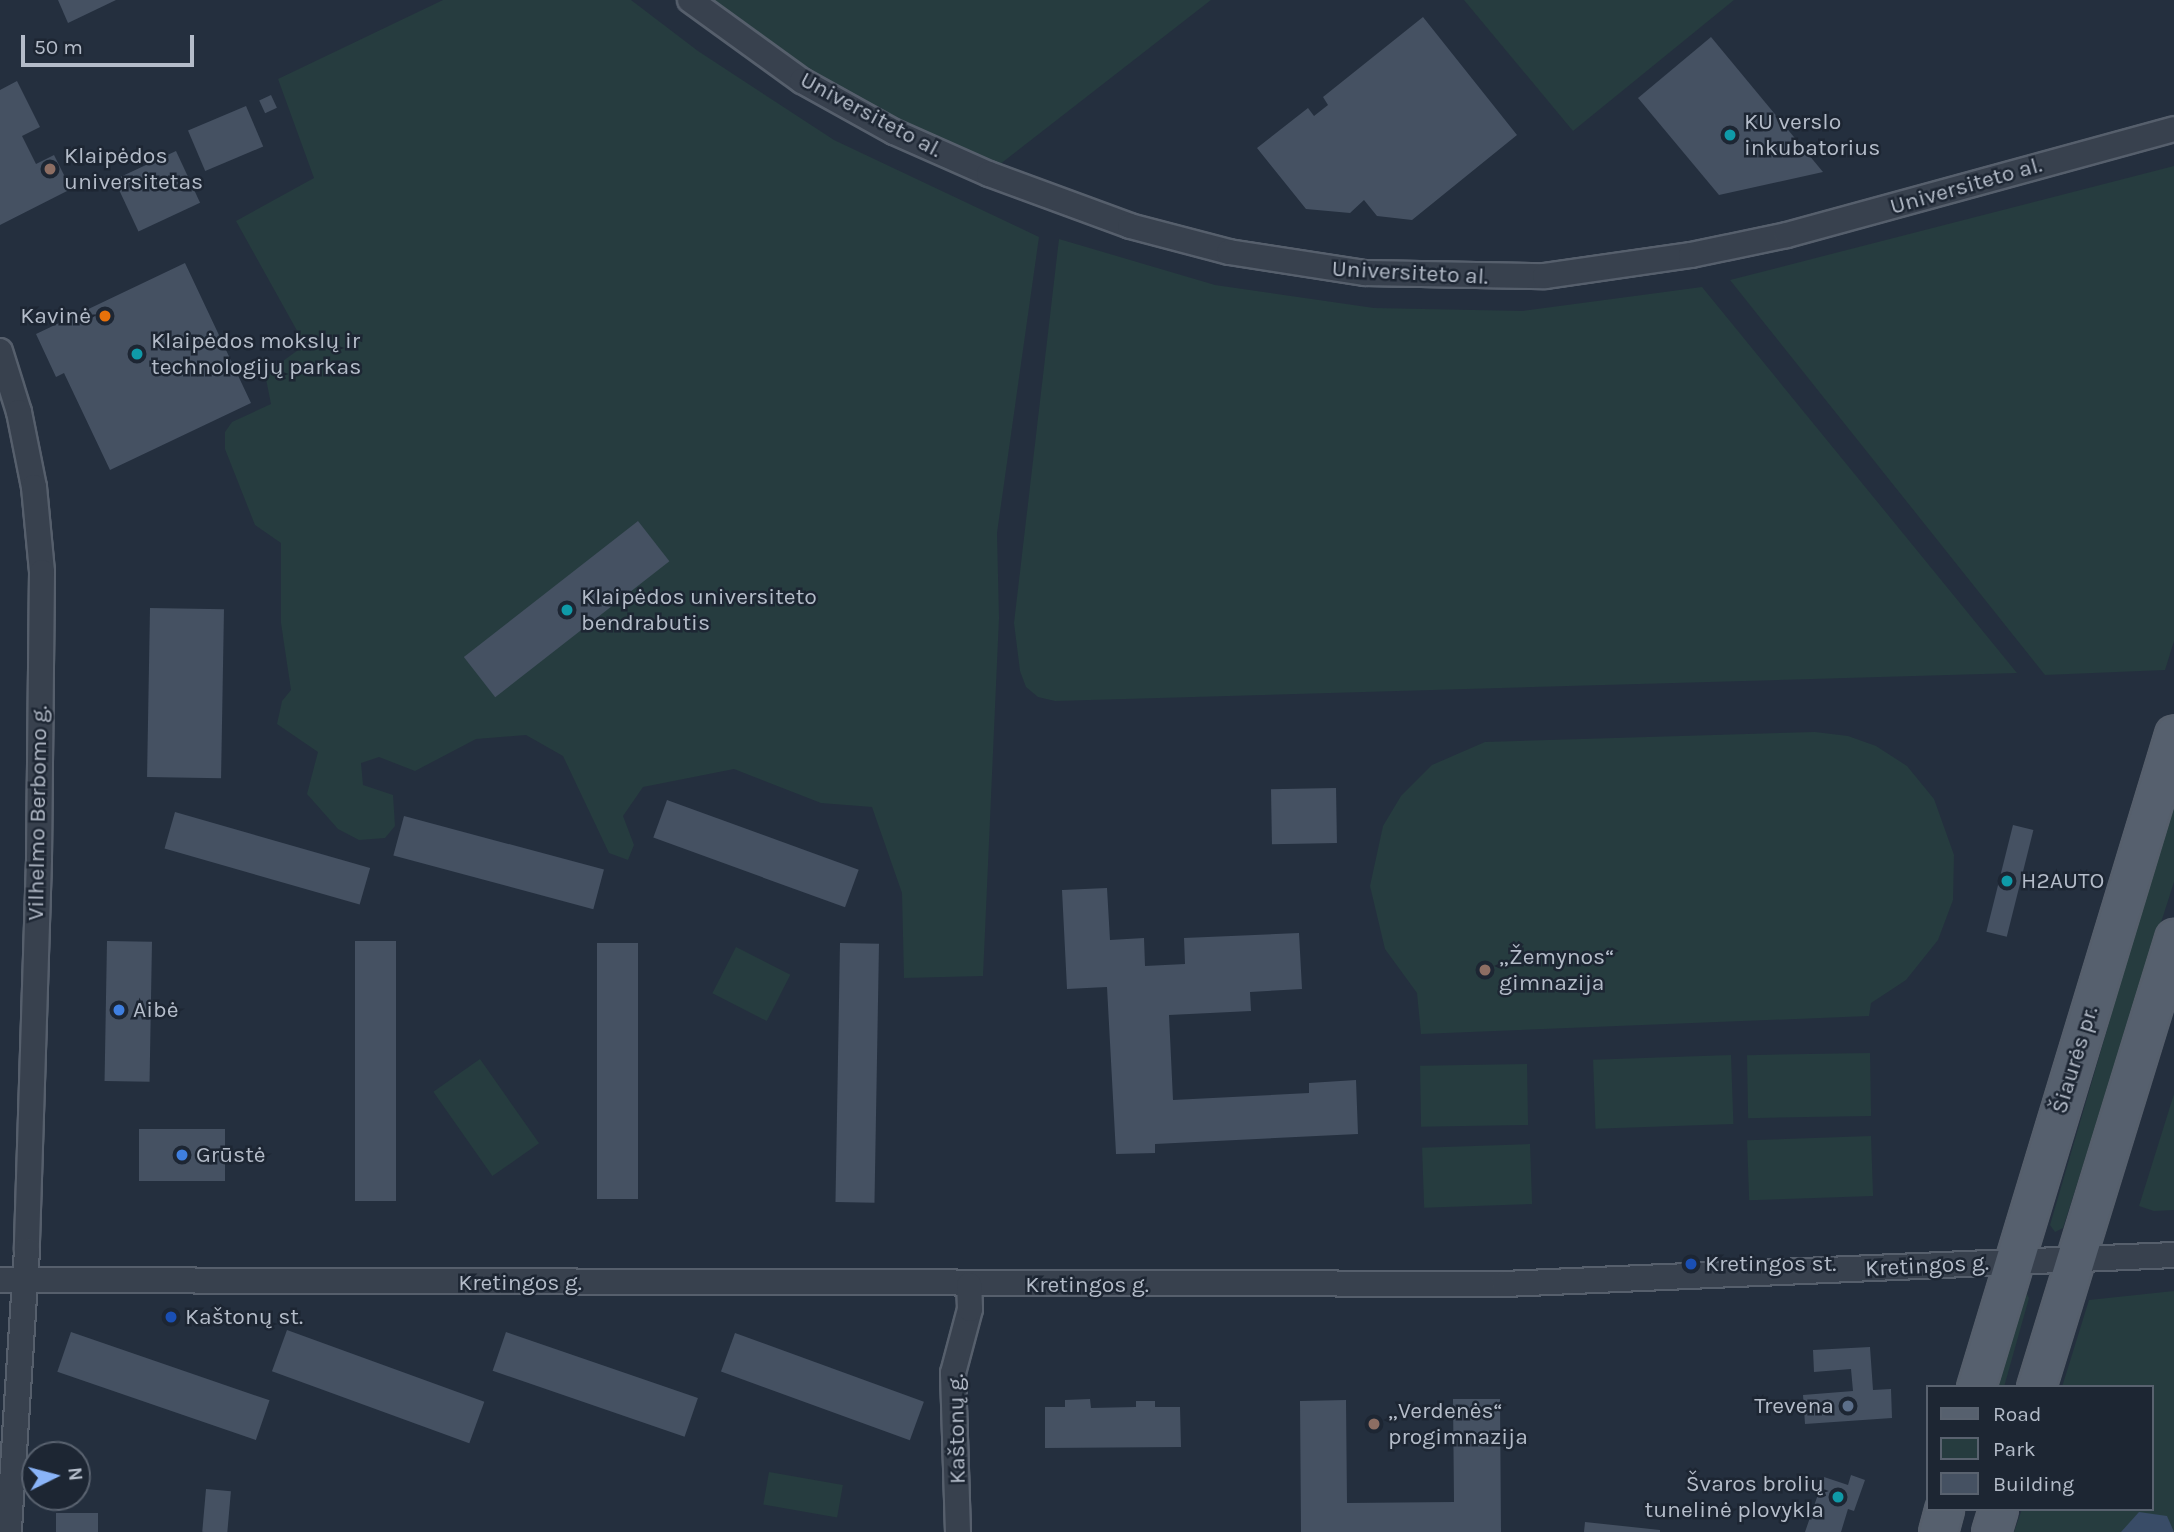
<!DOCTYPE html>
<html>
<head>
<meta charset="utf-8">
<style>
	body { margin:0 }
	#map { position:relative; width:2174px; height:1532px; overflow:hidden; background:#242f3e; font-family:Karla,sans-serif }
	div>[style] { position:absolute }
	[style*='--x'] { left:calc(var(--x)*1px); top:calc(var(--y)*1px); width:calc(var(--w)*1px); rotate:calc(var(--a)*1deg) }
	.green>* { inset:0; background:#263c3f; transform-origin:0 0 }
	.water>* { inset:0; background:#394c67 }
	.building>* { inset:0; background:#455162; transform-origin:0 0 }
	.roads { filter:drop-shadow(2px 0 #565f6c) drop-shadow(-2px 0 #565f6c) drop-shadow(0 2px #565f6c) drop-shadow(0 -2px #565f6c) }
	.street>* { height:24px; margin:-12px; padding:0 12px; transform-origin:12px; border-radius:12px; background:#38414e }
	.primary>* { height:37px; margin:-18.5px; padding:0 18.5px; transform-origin:18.5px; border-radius:18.5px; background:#56606e }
	.dots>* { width:19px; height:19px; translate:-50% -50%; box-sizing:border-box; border:4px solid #1d2633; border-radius:50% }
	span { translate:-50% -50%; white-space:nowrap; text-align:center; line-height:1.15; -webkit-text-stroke:5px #1d2633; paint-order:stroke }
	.street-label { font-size:23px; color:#b4bcc9 }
	.poi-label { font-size:23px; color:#b4bcc9 }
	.left { translate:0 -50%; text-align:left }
	.right { translate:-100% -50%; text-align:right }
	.legend { position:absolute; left:1926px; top:1385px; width:228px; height:126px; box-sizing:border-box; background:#1d2633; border:2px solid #59626f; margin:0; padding:9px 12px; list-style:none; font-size:21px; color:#b4bcc9 }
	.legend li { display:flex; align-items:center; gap:14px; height:35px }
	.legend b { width:35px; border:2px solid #59626f }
	.north { position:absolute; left:21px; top:1441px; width:70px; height:70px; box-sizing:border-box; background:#1d2633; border:2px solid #59626f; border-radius:50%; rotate:84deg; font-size:19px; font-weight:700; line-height:28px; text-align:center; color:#b4bcc9 }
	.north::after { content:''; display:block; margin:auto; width:24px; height:32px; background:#8ab4f8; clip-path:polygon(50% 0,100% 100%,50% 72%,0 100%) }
	.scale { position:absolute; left:21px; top:35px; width:173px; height:32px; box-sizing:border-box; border:4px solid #b4bcc9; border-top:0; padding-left:9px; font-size:21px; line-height:24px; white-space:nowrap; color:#b4bcc9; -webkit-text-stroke:5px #1d2633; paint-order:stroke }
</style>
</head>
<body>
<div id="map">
	<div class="green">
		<div style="clip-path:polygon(443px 0,631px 0,698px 51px,834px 140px,1039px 237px,997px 533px,999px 618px,983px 976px,904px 978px,902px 893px,872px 807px,821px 803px,734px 769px,643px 787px,623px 816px,634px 845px,628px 860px,609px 853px,563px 756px,526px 735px,476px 739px,415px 771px,379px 757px,361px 763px,363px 785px,393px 795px,395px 826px,385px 838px,359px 840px,338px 829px,307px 794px,318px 752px,277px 724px,282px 701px,291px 690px,281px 623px,281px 543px,255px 525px,225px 449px,225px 432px,232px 422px,271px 404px,265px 374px,305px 345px,236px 221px,314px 178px,278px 79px)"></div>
		<div style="clip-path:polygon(711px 0,1211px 0,999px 165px,914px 127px,795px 63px)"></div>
		<div style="clip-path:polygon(1464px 0,1734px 0,1573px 131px)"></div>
		<div style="clip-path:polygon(2174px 166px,2174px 641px,2165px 670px,2045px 675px,1730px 280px)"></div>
		<div style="clip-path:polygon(1059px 239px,1215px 285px,1374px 308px,1523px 311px,1702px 287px,2017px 673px,1055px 701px,1038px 697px,1026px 687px,1020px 671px,1014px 623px)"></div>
		<div style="clip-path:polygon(1815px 732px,1848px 736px,1876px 746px,1907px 766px,1934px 799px,1954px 855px,1953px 900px,1938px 940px,1906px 980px,1871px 1003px,1869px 1016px,1421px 1034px,1417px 993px,1385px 949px,1370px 886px,1383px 826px,1401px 796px,1432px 765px,1485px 742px)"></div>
		<div style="clip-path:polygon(2174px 781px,2174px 882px,2063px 1228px,2055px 1232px,2050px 1225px,2109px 1023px,2128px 929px)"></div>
		<div style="left:736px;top:947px;width:61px;height:52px;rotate:27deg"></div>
		<div style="left:1870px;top:1053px;width:63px;height:123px;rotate:89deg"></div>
		<div style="left:1731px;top:1055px;width:69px;height:138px;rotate:88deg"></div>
		<div style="left:480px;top:1059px;width:103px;height:57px;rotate:55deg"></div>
		<div style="left:1527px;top:1064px;width:61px;height:107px;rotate:89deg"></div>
		<div style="clip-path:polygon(2174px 1094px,2174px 1210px,2154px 1211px,2139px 1206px)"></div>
		<div style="left:1871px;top:1136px;width:60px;height:124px;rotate:88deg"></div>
		<div style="left:1530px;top:1144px;width:60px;height:108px;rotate:88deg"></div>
		<div style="clip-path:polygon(2022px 1285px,2029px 1298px,2004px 1387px,1991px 1387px)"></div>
		<div style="clip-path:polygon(2174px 1291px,2174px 1532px,2014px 1532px,2022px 1509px,2151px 1509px,2151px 1387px,2062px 1387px,2089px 1300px)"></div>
		<div style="left:769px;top:1472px;width:75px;height:33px;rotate:10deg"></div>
	</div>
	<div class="water">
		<div style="clip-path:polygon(2139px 1512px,2167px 1516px,2174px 1532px,2121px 1532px)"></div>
	</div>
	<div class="building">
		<div style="clip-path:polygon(58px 0,116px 0,68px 23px)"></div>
		<div style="clip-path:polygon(1423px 17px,1517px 135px,1412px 220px,1377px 216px,1364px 200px,1350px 213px,1306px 209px,1257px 148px,1308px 108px,1314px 116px,1328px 105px,1323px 97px)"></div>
		<div style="clip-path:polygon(1711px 37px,1823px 172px,1719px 195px,1638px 98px)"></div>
		<div style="clip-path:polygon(17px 81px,40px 127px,22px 136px,36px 164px,54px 155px,71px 189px,0 225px,0 90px)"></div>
		<div style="left:271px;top:95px;width:14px;height:13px;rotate:65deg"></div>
		<div style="left:246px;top:106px;width:44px;height:63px;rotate:67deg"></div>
		<div style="left:176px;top:151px;width:57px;height:68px;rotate:65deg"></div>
		<div style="clip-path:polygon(185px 263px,251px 403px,110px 470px,64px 373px,56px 377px,36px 334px)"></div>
		<div style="left:638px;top:521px;width:51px;height:221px;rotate:52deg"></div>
		<div style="left:150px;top:608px;width:74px;height:169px;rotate:1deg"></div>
		<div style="left:1336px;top:788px;width:55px;height:65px;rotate:89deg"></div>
		<div style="left:667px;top:800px;width:204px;height:40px;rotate:20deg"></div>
		<div style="left:175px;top:812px;width:203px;height:38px;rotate:16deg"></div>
		<div style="left:404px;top:816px;width:207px;height:41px;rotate:15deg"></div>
		<div style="left:2013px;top:825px;width:21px;height:110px;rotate:14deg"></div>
		<div style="clip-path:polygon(1107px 888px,1110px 940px,1144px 938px,1145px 966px,1185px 964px,1184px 938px,1299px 933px,1302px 989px,1250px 992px,1251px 1011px,1169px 1015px,1173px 1100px,1309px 1093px,1309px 1083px,1356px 1080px,1358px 1134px,1155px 1144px,1155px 1153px,1116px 1154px,1107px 987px,1067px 989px,1062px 890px)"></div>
		<div style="left:107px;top:941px;width:45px;height:140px;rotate:1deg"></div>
		<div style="left:355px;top:941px;width:41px;height:260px"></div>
		<div style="left:597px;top:943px;width:41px;height:256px"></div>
		<div style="left:840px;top:943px;width:39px;height:259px;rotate:1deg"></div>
		<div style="left:139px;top:1129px;width:86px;height:52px"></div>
		<div style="left:287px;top:1330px;width:210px;height:44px;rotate:20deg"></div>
		<div style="left:71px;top:1332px;width:210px;height:42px;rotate:19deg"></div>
		<div style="left:506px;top:1332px;width:203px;height:41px;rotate:19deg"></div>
		<div style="left:735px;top:1333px;width:201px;height:41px;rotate:20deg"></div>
		<div style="clip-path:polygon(1870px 1347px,1873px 1390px,1891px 1389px,1892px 1418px,1805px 1424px,1803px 1395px,1853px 1391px,1851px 1369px,1814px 1372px,1813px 1350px)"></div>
		<div style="clip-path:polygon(1090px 1399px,1091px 1408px,1136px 1407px,1136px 1401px,1155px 1401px,1155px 1407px,1180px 1407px,1181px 1447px,1045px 1448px,1045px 1407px,1065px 1407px,1065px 1400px)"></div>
		<div style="clip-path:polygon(1453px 1399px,1500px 1399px,1501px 1532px,1301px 1532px,1300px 1401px,1346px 1400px,1347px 1503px,1454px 1502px)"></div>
		<div style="clip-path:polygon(1851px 1475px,1865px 1480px,1854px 1511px,1848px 1509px,1841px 1532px,1805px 1532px,1824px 1477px,1848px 1485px)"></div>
		<div style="left:206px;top:1489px;width:25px;height:43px;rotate:5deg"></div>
		<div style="left:56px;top:1513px;width:42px;height:19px"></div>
		<div style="clip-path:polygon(1585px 1522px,1660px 1530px,1660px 1532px,1584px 1532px)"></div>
	</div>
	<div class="roads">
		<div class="street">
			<div style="--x:690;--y:0;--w:138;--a:35.9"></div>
			<div style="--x:802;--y:81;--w:105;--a:29"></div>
			<div style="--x:894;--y:132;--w:104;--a:23.9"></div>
			<div style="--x:989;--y:174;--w:150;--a:20.2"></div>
			<div style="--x:1130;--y:226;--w:102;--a:14.7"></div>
			<div style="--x:1229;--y:252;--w:138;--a:8.8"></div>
			<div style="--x:1365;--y:273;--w:180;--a:1"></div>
			<div style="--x:1545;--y:276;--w:148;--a:-8.2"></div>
			<div style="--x:1691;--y:255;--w:98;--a:-11.8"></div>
			<div style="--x:1787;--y:235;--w:401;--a:-15.3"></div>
			<div style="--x:0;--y:351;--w:64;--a:72.7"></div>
			<div style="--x:19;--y:412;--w:76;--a:78.7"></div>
			<div style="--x:34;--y:487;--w:85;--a:84.6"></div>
			<div style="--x:42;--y:572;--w:288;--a:90.6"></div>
			<div style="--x:39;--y:860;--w:390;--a:91.8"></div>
			<div style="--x:27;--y:1250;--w:283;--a:93.7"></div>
			<div style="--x:0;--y:1280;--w:1504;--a:0.15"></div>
			<div style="--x:1504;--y:1284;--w:671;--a:-2.48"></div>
			<div style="--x:958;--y:1532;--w:159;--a:-91.8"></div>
			<div style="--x:953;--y:1373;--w:66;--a:-75.1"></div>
			<div style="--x:970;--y:1309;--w:24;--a:-92"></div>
		</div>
		<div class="primary">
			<div style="--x:1976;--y:1387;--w:682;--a:-73.13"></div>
			<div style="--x:2036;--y:1387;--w:470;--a:-72.9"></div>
			<div style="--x:1938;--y:1532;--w:24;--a:-75"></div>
			<div style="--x:1991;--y:1532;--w:24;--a:-73"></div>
		</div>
	</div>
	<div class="dots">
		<div style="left:1730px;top:135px;background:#0f9aa8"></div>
		<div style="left:50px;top:169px;background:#8d6e63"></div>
		<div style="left:105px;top:316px;background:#e8710a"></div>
		<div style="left:137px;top:354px;background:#0f9aa8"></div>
		<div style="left:567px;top:610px;background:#0f9aa8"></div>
		<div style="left:2007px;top:881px;background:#0f9aa8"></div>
		<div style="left:1485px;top:970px;background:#8d6e63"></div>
		<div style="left:119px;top:1010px;background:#3f7fe0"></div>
		<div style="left:182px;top:1155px;background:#3f7fe0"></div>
		<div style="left:1691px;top:1264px;background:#1a4fb4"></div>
		<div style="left:171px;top:1317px;background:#1a4fb4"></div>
		<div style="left:1848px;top:1406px;background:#5c6f8a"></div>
		<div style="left:1374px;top:1424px;background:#8d6e63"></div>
		<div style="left:1838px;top:1497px;background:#0f9aa8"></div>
	</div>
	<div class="street-label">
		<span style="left:871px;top:115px;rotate:28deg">Universiteto al.</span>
		<span style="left:1966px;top:186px;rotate:-16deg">Universiteto al.</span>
		<span style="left:1410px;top:273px;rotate:3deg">Universiteto al.</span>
		<span style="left:38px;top:813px;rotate:-89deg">Vilhelmo Berbomo g.</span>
		<span style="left:2075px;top:1060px;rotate:-73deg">Šiaurės pr.</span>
		<span style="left:1927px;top:1266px;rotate:-3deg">Kretingos g.</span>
		<span style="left:520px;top:1283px">Kretingos g.</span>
		<span style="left:1087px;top:1285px">Kretingos g.</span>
		<span style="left:957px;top:1429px;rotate:-91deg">Kaštonų g.</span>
	</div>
	<div class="poi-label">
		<span class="left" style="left:1744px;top:135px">KU verslo<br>inkubatorius</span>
		<span class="left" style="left:64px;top:169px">Klaipėdos<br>universitetas</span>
		<span class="right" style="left:91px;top:316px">Kavinė</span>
		<span class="left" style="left:151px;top:354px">Klaipėdos mokslų ir<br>technologijų parkas</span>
		<span class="left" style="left:581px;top:610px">Klaipėdos universiteto<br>bendrabutis</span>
		<span class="left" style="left:2021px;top:881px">H2AUTO</span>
		<span class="left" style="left:1499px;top:970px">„Žemynos“<br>gimnazija</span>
		<span class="left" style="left:133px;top:1010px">Aibė</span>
		<span class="left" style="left:196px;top:1155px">Grūstė</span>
		<span class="left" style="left:1705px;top:1264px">Kretingos st.</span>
		<span class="left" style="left:185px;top:1317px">Kaštonų st.</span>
		<span class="right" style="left:1834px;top:1406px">Trevena</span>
		<span class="left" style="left:1388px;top:1424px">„Verdenės“<br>progimnazija</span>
		<span class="right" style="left:1824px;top:1497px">Švaros brolių<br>tunelinė plovykla</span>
	</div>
	<ul class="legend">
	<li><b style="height:9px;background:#56606e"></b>Road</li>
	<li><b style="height:19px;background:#263c3f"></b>Park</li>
	<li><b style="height:19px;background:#455162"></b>Building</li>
	</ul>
	<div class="north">N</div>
	<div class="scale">50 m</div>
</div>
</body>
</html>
